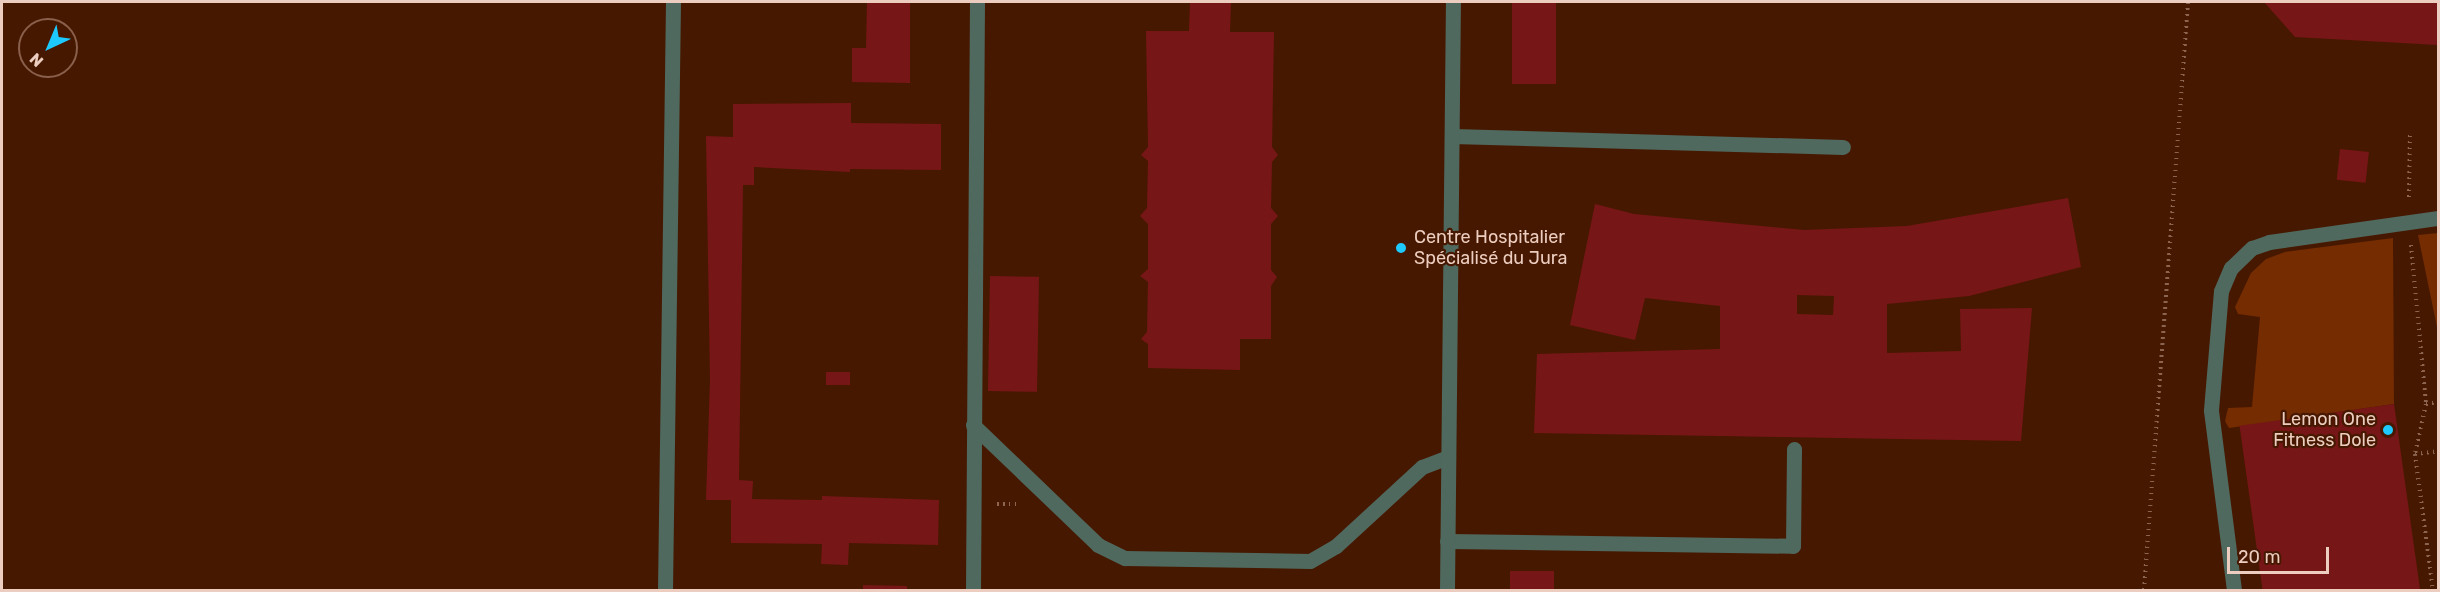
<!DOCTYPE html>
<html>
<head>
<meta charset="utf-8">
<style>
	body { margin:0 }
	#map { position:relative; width:2440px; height:592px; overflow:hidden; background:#471800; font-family:Rubik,sans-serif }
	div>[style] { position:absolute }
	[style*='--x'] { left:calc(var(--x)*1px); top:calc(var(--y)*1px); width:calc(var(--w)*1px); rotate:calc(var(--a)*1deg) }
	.green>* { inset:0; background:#742c00 }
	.building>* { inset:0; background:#771617; transform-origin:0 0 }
	.path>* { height:4px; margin-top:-2px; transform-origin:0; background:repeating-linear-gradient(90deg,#8c6450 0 1.5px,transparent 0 6px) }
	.minor>* { height:15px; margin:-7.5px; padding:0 7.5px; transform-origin:7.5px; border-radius:7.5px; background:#4f695e }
	.dots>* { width:16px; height:16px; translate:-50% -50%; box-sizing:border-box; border:3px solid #471800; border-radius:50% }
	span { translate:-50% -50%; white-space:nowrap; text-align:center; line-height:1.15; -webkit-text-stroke:4.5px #471800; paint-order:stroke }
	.poi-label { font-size:18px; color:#eccdbf }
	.left { translate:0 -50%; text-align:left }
	.right { translate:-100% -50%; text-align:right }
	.frame { position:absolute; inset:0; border:3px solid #eccdbf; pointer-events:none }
	.north { position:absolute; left:18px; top:18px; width:60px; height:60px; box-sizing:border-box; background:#471800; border:2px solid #89604c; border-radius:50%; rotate:224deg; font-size:16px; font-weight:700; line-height:24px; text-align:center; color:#eccdbf }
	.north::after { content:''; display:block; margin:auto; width:21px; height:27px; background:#1ec9fd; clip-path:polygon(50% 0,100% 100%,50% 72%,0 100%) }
	.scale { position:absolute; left:2227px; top:547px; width:102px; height:27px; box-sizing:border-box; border:3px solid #eccdbf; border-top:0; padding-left:8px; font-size:18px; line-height:21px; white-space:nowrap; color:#eccdbf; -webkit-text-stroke:4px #471800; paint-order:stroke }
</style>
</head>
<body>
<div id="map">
	<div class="green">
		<div style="clip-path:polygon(2438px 233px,2438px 332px,2418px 235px)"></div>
		<div style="clip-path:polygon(2393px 238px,2394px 404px,2229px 428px,2225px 421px,2228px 408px,2252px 407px,2260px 317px,2238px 314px,2235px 307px,2251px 273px,2266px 259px,2285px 252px)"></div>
	</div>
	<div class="building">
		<div style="clip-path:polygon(867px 2px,910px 2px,910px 83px,852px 82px,852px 48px,866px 48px)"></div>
		<div style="clip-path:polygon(1190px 2px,1231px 2px,1230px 32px,1274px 32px,1272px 147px,1278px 155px,1272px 162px,1271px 208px,1278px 216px,1271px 224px,1271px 270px,1277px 277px,1271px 286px,1271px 339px,1240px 339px,1240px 370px,1148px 368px,1148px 344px,1141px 339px,1147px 332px,1148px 282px,1140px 276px,1148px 269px,1148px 224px,1140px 216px,1147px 208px,1148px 161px,1141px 155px,1148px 147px,1146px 31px,1189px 31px)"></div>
		<div style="left:1512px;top:2px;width:44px;height:82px"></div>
		<div style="clip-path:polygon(2264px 2px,2438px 2px,2438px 45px,2295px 37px)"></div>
		<div style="clip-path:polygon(851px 103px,851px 123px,941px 124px,941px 170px,850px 169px,850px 172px,754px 167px,754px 185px,743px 185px,739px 480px,753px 481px,752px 499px,822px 500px,822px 496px,939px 500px,938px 545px,849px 543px,848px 565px,821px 564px,822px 544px,731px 543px,731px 500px,706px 500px,710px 380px,706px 136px,733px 137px,733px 104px)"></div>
		<div style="left:2340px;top:149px;width:29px;height:31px;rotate:6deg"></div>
		<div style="clip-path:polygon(evenodd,2068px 198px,2081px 267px,1969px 296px,1887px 304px,1887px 353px,1961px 351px,1960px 309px,2032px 308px,2021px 441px,1534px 433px,1537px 354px,1720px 349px,1720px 306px,1645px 298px,1635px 340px,1570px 325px,1595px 204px,1634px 214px,1804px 230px,1907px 226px,2068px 198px,1797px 295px,1834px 296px,1833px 315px,1797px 314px,1797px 295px)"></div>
		<div style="left:990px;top:276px;width:49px;height:115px;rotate:1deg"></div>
		<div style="left:826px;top:372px;width:24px;height:13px"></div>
		<div style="left:2394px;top:404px;width:188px;height:156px;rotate:82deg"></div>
		<div style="left:1510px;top:571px;width:44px;height:19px"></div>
		<div style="clip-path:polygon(863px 585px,907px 586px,907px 590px,863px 590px)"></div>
	</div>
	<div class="path">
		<div style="--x:2409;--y:197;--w:66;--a:-89.1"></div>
		<div style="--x:2411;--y:245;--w:160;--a:84.6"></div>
		<div style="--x:2426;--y:404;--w:51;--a:102.4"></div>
		<div style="--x:2415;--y:454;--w:137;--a:82.5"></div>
		<div style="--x:2426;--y:404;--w:12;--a:-9"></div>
		<div style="--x:2415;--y:454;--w:23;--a:-7"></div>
		<div style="--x:997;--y:504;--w:22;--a:0"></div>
		<div style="--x:2144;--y:590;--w:590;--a:-85.72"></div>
	</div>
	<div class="minor">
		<div style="--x:1452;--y:136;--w:391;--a:1.6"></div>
		<div style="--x:973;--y:425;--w:173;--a:43.8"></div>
		<div style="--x:1098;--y:545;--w:30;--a:26"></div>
		<div style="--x:1125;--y:558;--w:185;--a:0.9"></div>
		<div style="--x:1310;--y:561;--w:30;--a:-30"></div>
		<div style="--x:1336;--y:546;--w:117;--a:-42.6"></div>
		<div style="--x:1422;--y:467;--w:28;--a:-21"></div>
		<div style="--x:1447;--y:541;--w:346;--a:0.8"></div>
		<div style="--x:1793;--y:546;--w:97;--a:-89.4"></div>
		<div style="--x:665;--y:590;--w:588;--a:-89.22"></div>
		<div style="--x:973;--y:590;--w:588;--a:-89.61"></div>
		<div style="--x:1447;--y:590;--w:588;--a:-89.42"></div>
		<div style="--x:2234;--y:590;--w:181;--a:-97.3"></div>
		<div style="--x:2211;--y:410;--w:119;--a:-85.2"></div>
		<div style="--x:2221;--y:291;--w:25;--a:-67"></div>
		<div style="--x:2231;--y:268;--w:29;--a:-44"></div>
		<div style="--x:2252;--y:248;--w:18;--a:-19"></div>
		<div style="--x:2269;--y:242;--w:171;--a:-8.1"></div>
	</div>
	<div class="dots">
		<div style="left:1401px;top:248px;background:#1ec9fd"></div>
		<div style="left:2388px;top:430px;background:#1ec9fd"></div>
	</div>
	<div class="poi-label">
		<span class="left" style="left:1414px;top:248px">Centre Hospitalier<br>Spécialisé du Jura</span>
		<span class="right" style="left:2376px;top:430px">Lemon One<br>Fitness Dole</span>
	</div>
	<div class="frame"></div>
	<div class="north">N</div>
	<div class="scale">20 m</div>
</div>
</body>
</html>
